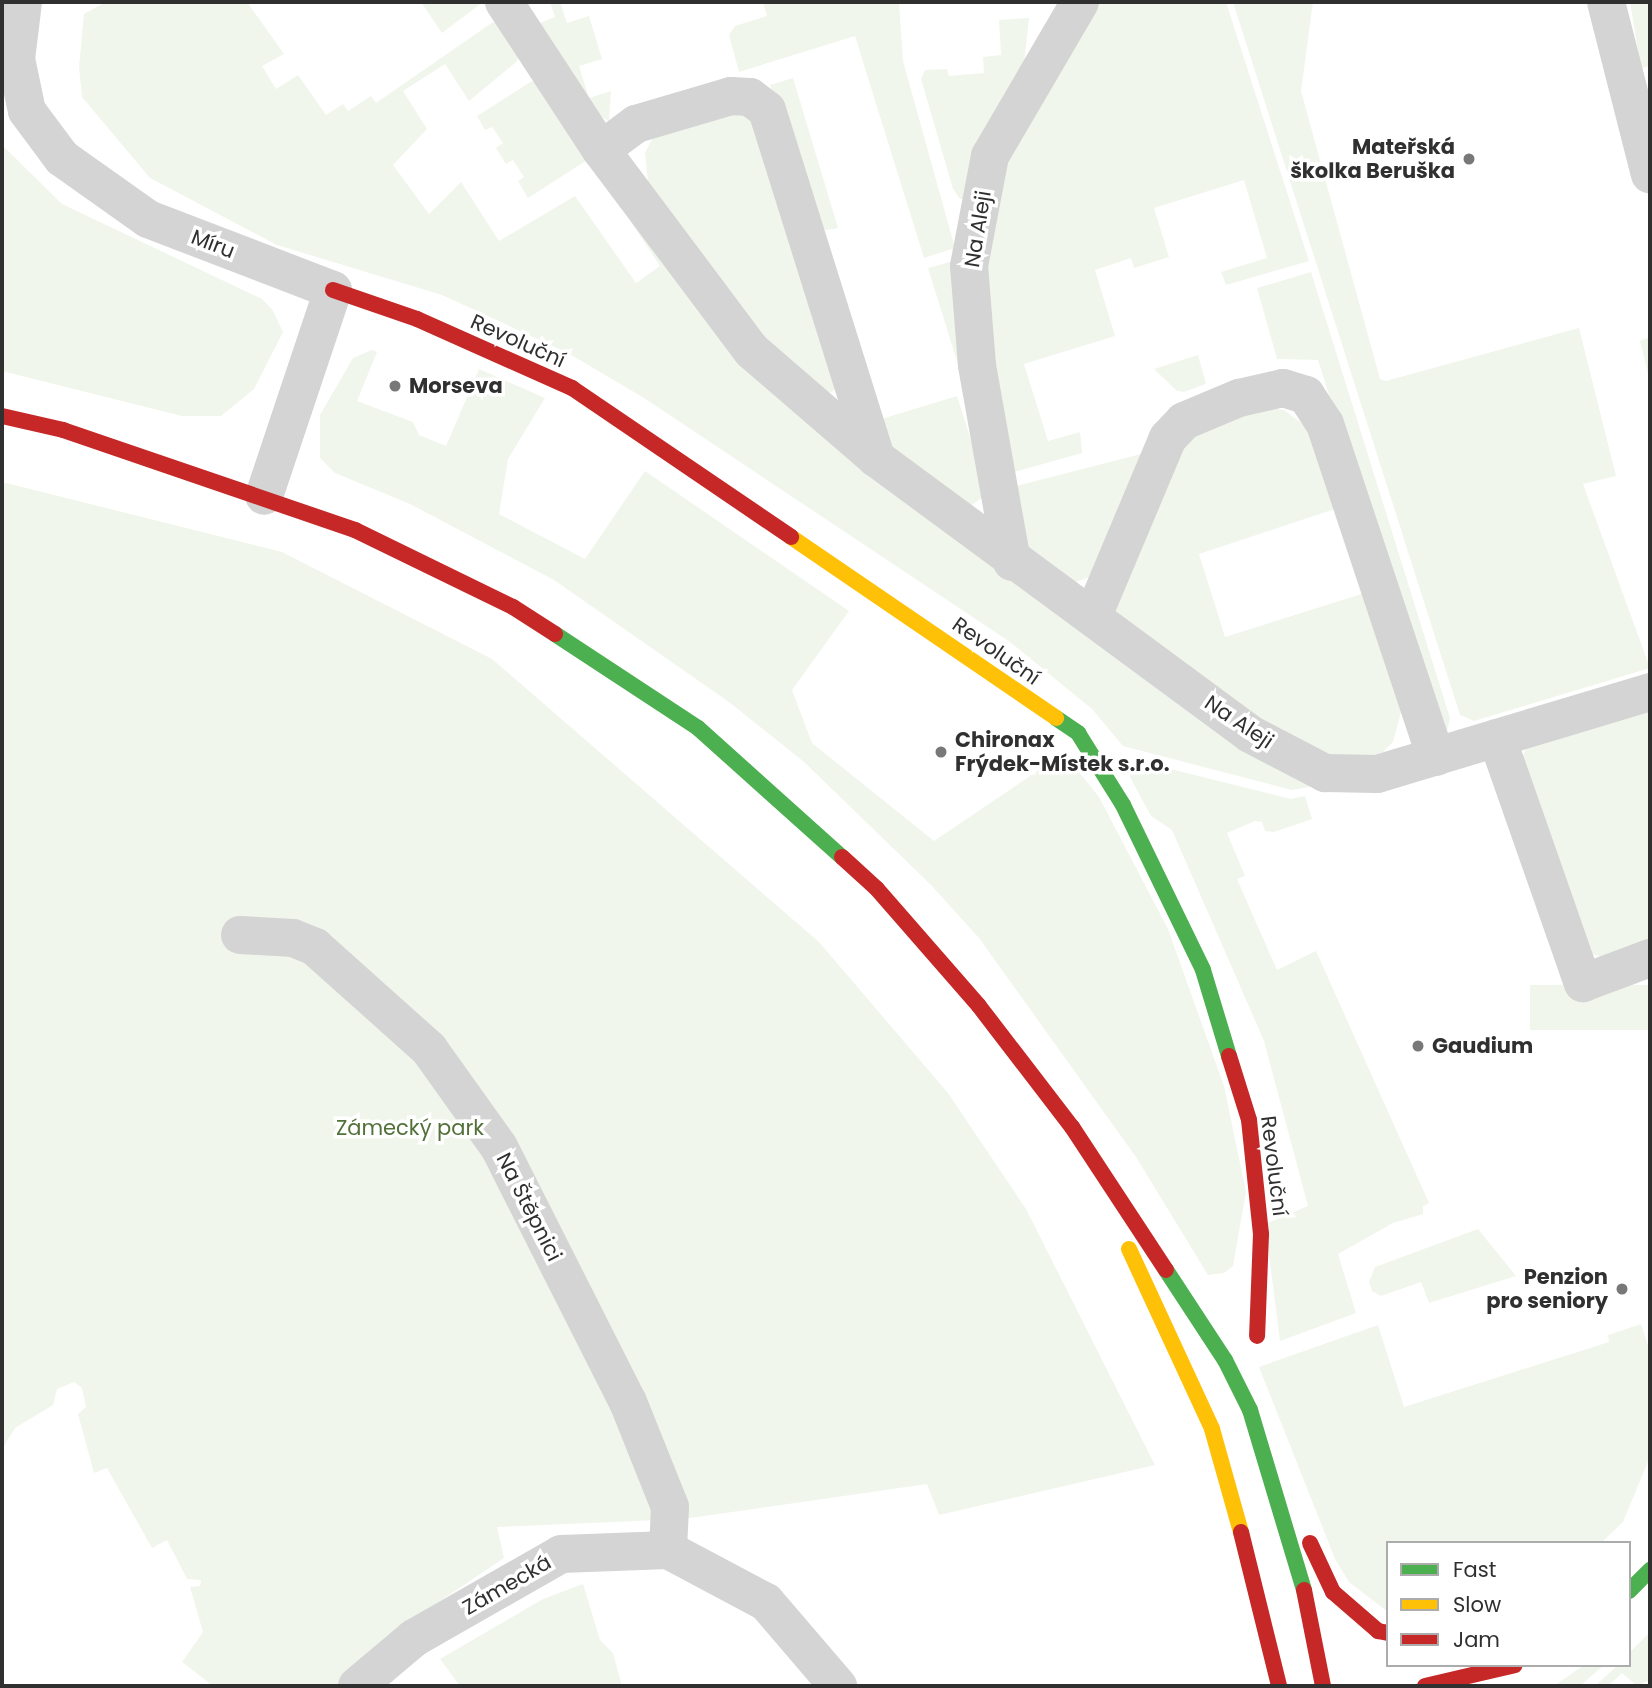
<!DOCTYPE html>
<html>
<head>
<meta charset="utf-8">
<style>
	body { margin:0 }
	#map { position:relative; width:1652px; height:1688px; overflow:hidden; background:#fff; font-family:Poppins,sans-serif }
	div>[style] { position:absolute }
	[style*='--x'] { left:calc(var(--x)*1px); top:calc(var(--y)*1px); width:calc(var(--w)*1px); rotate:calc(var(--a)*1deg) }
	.green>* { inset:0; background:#f1f6ec; transform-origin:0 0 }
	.street>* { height:38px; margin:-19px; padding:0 19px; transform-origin:19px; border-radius:19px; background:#d4d4d4 }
	.fast>* { height:16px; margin:-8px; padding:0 8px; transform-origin:8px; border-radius:8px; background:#4caf50 }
	.slow>* { height:16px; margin:-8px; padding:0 8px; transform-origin:8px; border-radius:8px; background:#ffc107 }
	.jam>* { height:16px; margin:-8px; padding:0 8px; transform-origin:8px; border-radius:8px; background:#c62828 }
	.dots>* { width:19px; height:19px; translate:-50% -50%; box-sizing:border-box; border:4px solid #fff; border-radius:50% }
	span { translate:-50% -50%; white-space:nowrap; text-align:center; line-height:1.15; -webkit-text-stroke:7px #fff; paint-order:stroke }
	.poi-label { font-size:21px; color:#303030; font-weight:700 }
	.right { translate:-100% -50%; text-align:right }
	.left { translate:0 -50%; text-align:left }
	.street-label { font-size:21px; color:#303030 }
	.park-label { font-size:21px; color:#517139 }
	.frame { position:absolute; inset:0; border:4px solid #303030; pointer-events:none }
	.legend { position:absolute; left:1386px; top:1541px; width:245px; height:126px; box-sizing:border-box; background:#fff; border:2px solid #acacac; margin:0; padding:9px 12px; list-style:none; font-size:21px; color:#303030 }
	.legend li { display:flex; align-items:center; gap:14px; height:35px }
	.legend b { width:35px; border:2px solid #acacac }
</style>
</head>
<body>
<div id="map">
	<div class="green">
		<div style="clip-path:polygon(106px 2px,247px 2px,284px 54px,262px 66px,276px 89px,298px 75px,326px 115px,343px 104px,348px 111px,371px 96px,376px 103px,493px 22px,507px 23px,523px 50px,516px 62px,469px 101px,445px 64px,403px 91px,427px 129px,393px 165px,429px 214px,461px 182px,499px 241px,575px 196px,636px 283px,660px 266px,629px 219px,706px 310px,1326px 784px,1292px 790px,1123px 746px,1092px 709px,1010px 642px,644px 398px,568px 353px,442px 295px,277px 245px,150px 178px,82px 97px,79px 67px,84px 14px)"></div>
		<div style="clip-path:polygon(421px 2px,483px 2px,442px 33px)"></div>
		<div style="clip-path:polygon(550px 2px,560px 2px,567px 23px,589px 16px,602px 59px,579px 66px,589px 98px,611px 91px,609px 121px,600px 116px,529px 27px,555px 17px)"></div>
		<div style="clip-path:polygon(763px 2px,899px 2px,903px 61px,955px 248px,924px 258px,855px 36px,739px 72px,729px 35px,735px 26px,767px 16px)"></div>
		<div style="clip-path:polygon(1089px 2px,1226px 2px,1309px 261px,1226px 285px,1221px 272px,1267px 258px,1244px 180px,1154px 208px,1169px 257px,1134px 268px,1131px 258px,1095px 270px,1115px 336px,1024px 364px,1048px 441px,1080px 432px,1082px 453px,1004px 475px,983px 293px,1009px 134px)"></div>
		<div style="clip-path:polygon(1233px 2px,1313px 2px,1301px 91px,1380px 379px,1386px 381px,1579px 328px,1616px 476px,1583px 484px,1650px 668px,1474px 721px,1460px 715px)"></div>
		<div style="clip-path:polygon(1630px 2px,1650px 2px,1650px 66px,1641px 68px)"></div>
		<div style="clip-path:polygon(1029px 18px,1024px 64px,968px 199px,960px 199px,953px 189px,921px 79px,925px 70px,947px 69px,949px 76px,984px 73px,983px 57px,1001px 55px,999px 20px)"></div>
		<div style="clip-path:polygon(793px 78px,838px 228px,834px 229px,825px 230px,811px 222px,770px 85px)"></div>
		<div style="clip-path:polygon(532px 81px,546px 87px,592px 157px,528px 198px,518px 181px,524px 177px,513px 160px,506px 164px,496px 148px,503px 143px,492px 127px,485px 130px,477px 116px)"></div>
		<div style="clip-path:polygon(724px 108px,754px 118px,836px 389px,831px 392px,824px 394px,770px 343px,648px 182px,645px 153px,654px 135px)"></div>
		<div style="clip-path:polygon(2px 145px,62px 204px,262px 299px,272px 309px,283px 332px,254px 389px,221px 416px,182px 416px,2px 371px)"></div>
		<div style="clip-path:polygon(957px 260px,979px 432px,928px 268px)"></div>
		<div style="clip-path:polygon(1311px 272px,1450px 718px,1447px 731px,1430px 713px,1318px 360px,1277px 359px,1257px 288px)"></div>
		<div style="clip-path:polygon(1650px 337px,1650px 382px,1640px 341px)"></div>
		<div style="clip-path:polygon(372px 350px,377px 352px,357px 401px,413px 422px,419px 435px,446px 446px,479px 369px,545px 398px,508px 459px,499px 514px,585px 559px,645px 471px,849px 611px,792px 690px,812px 743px,934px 841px,1064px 753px,1099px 797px,1168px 929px,1224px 1086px,1246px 1192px,1233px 1266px,1224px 1273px,1208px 1275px,1136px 1157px,979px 938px,930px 884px,803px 761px,729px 702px,554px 580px,410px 504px,335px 473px,320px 458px,320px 415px,353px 358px)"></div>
		<div style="clip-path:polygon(1198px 355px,1206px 384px,1184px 392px,1177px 391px,1154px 369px)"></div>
		<div style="clip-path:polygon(957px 396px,988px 494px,970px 506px,886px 450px,875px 421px)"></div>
		<div style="clip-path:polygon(1266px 407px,1284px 410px,1308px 428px,1338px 508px,1199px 554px,1225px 637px,1365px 593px,1401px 712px,1393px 742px,1383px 752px,1363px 758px,1329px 754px,1258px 720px,1118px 618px,1115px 606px,1179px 441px)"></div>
		<div style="clip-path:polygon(1149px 452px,1090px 577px,1075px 582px,1026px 550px,1008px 488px)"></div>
		<div style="clip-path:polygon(2px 482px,282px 552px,492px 659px,819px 942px,948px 1093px,1026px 1209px,1155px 1465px,939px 1515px,927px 1484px,683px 1519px,497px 1527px,504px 1558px,406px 1624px,335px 1686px,213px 1686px,182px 1662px,203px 1632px,190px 1587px,200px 1586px,201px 1580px,187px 1579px,167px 1540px,152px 1548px,107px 1468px,94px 1473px,78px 1414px,86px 1407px,82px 1388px,74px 1382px,57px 1389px,53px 1405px,15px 1428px,2px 1449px)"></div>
		<div style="clip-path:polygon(1650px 704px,1650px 945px,1603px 958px,1593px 954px,1522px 758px,1526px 749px)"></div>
		<div style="clip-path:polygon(1138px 761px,1291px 799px,1305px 796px,1312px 819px,1274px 832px,1265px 831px,1262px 822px,1255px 821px,1227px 833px,1245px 876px,1237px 879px,1277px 970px,1316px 951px,1429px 1203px,1423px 1206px,1423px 1214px,1393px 1223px,1338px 1254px,1356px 1313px,1280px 1341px,1265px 1224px,1308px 1206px,1264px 1041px,1172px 830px,1151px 816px,1130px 777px,1130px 764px)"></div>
		<div style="left:1650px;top:985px;width:45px;height:120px;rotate:90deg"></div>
		<div style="clip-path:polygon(1478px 1229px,1516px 1276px,1429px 1303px,1421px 1282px,1381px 1296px,1372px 1291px,1369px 1282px,1375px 1267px)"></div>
		<div style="clip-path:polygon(1641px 1324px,1650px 1351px,1650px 1457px,1623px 1522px,1601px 1543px,1388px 1543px,1388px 1612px,1349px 1582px,1335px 1559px,1259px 1367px,1378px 1325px,1404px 1407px,1609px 1342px,1608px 1335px)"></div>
		<div style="clip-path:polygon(583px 1584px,600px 1640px,613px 1653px,622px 1686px,460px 1686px,440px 1659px,543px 1599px)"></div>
		<div style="clip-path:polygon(1650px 1632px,1650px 1680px,1637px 1686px,1622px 1673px,1608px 1686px,1595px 1686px,1618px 1665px,1629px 1665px,1629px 1653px)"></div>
		<div style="clip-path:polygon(1584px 1665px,1604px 1665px,1580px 1686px,1554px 1686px)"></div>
	</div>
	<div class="street">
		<div style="--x:23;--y:2;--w:57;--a:97"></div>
		<div style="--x:16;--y:59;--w:53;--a:78.1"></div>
		<div style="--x:27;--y:111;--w:59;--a:53.3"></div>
		<div style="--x:62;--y:158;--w:105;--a:35.3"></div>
		<div style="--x:148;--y:219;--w:198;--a:21"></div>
		<div style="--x:333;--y:290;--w:217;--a:108.5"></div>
		<div style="--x:504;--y:2;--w:177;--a:56.8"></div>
		<div style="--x:601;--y:150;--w:251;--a:53.1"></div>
		<div style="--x:752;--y:351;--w:164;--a:40.8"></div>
		<div style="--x:876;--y:458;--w:465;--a:36.4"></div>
		<div style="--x:1250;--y:734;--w:85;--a:27.5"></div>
		<div style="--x:1325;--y:773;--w:52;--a:1.1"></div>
		<div style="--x:1377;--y:774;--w:285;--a:-16.7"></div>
		<div style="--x:1606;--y:2;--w:178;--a:75.7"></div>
		<div style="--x:601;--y:150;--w:44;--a:-36.6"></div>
		<div style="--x:636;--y:124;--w:99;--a:-16.4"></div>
		<div style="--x:731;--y:96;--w:19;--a:3"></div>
		<div style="--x:750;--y:97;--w:21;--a:37"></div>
		<div style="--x:767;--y:110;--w:365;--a:72.6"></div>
		<div style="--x:1012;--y:562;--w:200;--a:-100.1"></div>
		<div style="--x:977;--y:365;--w:99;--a:-94.6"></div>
		<div style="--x:969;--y:266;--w:112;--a:-79.2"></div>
		<div style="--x:990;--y:156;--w:178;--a:-59.7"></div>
		<div style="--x:1093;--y:616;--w:193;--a:-67.2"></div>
		<div style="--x:1168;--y:438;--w:23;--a:-47"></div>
		<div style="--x:1184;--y:421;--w:60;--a:-22.7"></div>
		<div style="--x:1239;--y:398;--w:45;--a:-12.8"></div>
		<div style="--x:1283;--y:388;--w:24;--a:17"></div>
		<div style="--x:1306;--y:395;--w:35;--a:57"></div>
		<div style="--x:1325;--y:424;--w:351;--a:71.6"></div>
		<div style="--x:1497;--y:738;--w:260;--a:70.7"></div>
		<div style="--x:1583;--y:983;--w:72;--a:-20.5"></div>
		<div style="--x:240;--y:935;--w:53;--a:3.2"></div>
		<div style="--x:293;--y:938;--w:24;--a:22"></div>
		<div style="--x:315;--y:947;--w:153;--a:41.8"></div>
		<div style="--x:429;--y:1049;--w:120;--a:54.5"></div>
		<div style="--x:499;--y:1147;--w:286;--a:63.2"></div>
		<div style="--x:628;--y:1402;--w:113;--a:68.2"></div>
		<div style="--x:670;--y:1507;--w:43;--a:92.7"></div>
		<div style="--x:357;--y:1686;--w:75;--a:-40.1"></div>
		<div style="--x:414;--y:1638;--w:169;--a:-29.7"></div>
		<div style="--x:561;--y:1554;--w:107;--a:-2.1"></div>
		<div style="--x:668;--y:1550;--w:111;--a:28"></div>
		<div style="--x:766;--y:1602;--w:111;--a:49.4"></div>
	</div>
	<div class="fast">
		<div style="--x:555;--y:634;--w:171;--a:33.3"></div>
		<div style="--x:698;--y:728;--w:193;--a:41.9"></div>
		<div style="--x:1056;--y:718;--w:27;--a:34"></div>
		<div style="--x:1078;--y:733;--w:85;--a:58"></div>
		<div style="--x:1123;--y:805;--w:183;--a:64.1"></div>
		<div style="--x:1203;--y:970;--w:90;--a:73.2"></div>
		<div style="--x:1166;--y:1270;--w:108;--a:56.8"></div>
		<div style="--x:1225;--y:1360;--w:56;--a:63.4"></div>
		<div style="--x:1250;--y:1410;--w:188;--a:73.3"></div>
		<div style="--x:1629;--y:1591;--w:30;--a:-45"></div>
	</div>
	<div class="slow">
		<div style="--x:791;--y:537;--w:321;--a:34.3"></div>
		<div style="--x:1129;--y:1249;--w:198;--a:65.2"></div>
		<div style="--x:1212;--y:1429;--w:107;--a:74.3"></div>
	</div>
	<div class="jam">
		<div style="--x:333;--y:290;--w:89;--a:19"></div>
		<div style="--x:417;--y:319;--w:170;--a:24"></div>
		<div style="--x:572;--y:388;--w:265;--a:34.2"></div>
		<div style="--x:2;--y:416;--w:63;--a:12.9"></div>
		<div style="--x:63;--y:430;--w:309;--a:18.9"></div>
		<div style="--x:355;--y:530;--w:176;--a:26"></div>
		<div style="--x:513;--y:607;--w:50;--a:32.7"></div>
		<div style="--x:842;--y:857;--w:47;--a:42.4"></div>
		<div style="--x:877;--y:889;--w:155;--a:48.9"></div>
		<div style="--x:979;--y:1006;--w:153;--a:52.5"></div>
		<div style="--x:1072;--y:1127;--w:171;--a:56.7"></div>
		<div style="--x:1229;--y:1056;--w:67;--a:72.6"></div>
		<div style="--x:1249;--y:1120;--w:115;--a:84"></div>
		<div style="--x:1261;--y:1234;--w:102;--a:92.2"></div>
		<div style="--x:1241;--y:1532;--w:159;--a:76.1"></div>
		<div style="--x:1310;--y:1543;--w:54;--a:64.9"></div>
		<div style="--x:1333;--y:1592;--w:60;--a:40.9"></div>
		<div style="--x:1378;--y:1631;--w:10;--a:11"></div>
		<div style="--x:1304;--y:1590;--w:98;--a:78.8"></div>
		<div style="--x:1425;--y:1686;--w:92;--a:-13.1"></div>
	</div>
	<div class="dots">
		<div style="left:1469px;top:159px;background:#787878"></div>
		<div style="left:395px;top:386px;background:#787878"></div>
		<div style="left:941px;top:752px;background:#787878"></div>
		<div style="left:1418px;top:1046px;background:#787878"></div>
		<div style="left:1622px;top:1289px;background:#787878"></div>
	</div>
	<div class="poi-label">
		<span class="right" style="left:1455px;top:159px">Mateřská<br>školka Beruška</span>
		<span class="left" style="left:409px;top:386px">Morseva</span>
		<span class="left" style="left:955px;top:752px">Chironax<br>Frýdek-Místek s.r.o.</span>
		<span class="left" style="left:1432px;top:1046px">Gaudium</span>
		<span class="right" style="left:1608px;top:1289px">Penzion<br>pro seniory</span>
	</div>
	<div class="street-label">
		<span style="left:978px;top:229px;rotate:-81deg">Na Aleji</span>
		<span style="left:213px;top:244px;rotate:21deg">Míru</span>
		<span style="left:518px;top:341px;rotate:24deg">Revoluční</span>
		<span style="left:996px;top:651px;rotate:35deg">Revoluční</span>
		<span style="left:1239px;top:722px;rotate:34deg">Na Aleji</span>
		<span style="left:1274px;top:1166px;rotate:83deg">Revoluční</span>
		<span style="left:529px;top:1207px;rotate:63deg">Na Štěpnici</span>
		<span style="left:507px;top:1585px;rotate:-30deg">Zámecká</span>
	</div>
	<div class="park-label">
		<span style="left:410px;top:1128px">Zámecký park</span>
	</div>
	<div class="frame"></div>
	<ul class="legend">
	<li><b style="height:9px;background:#4caf50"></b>Fast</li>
	<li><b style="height:9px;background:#ffc107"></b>Slow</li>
	<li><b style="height:9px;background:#c62828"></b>Jam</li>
	</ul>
</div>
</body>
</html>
